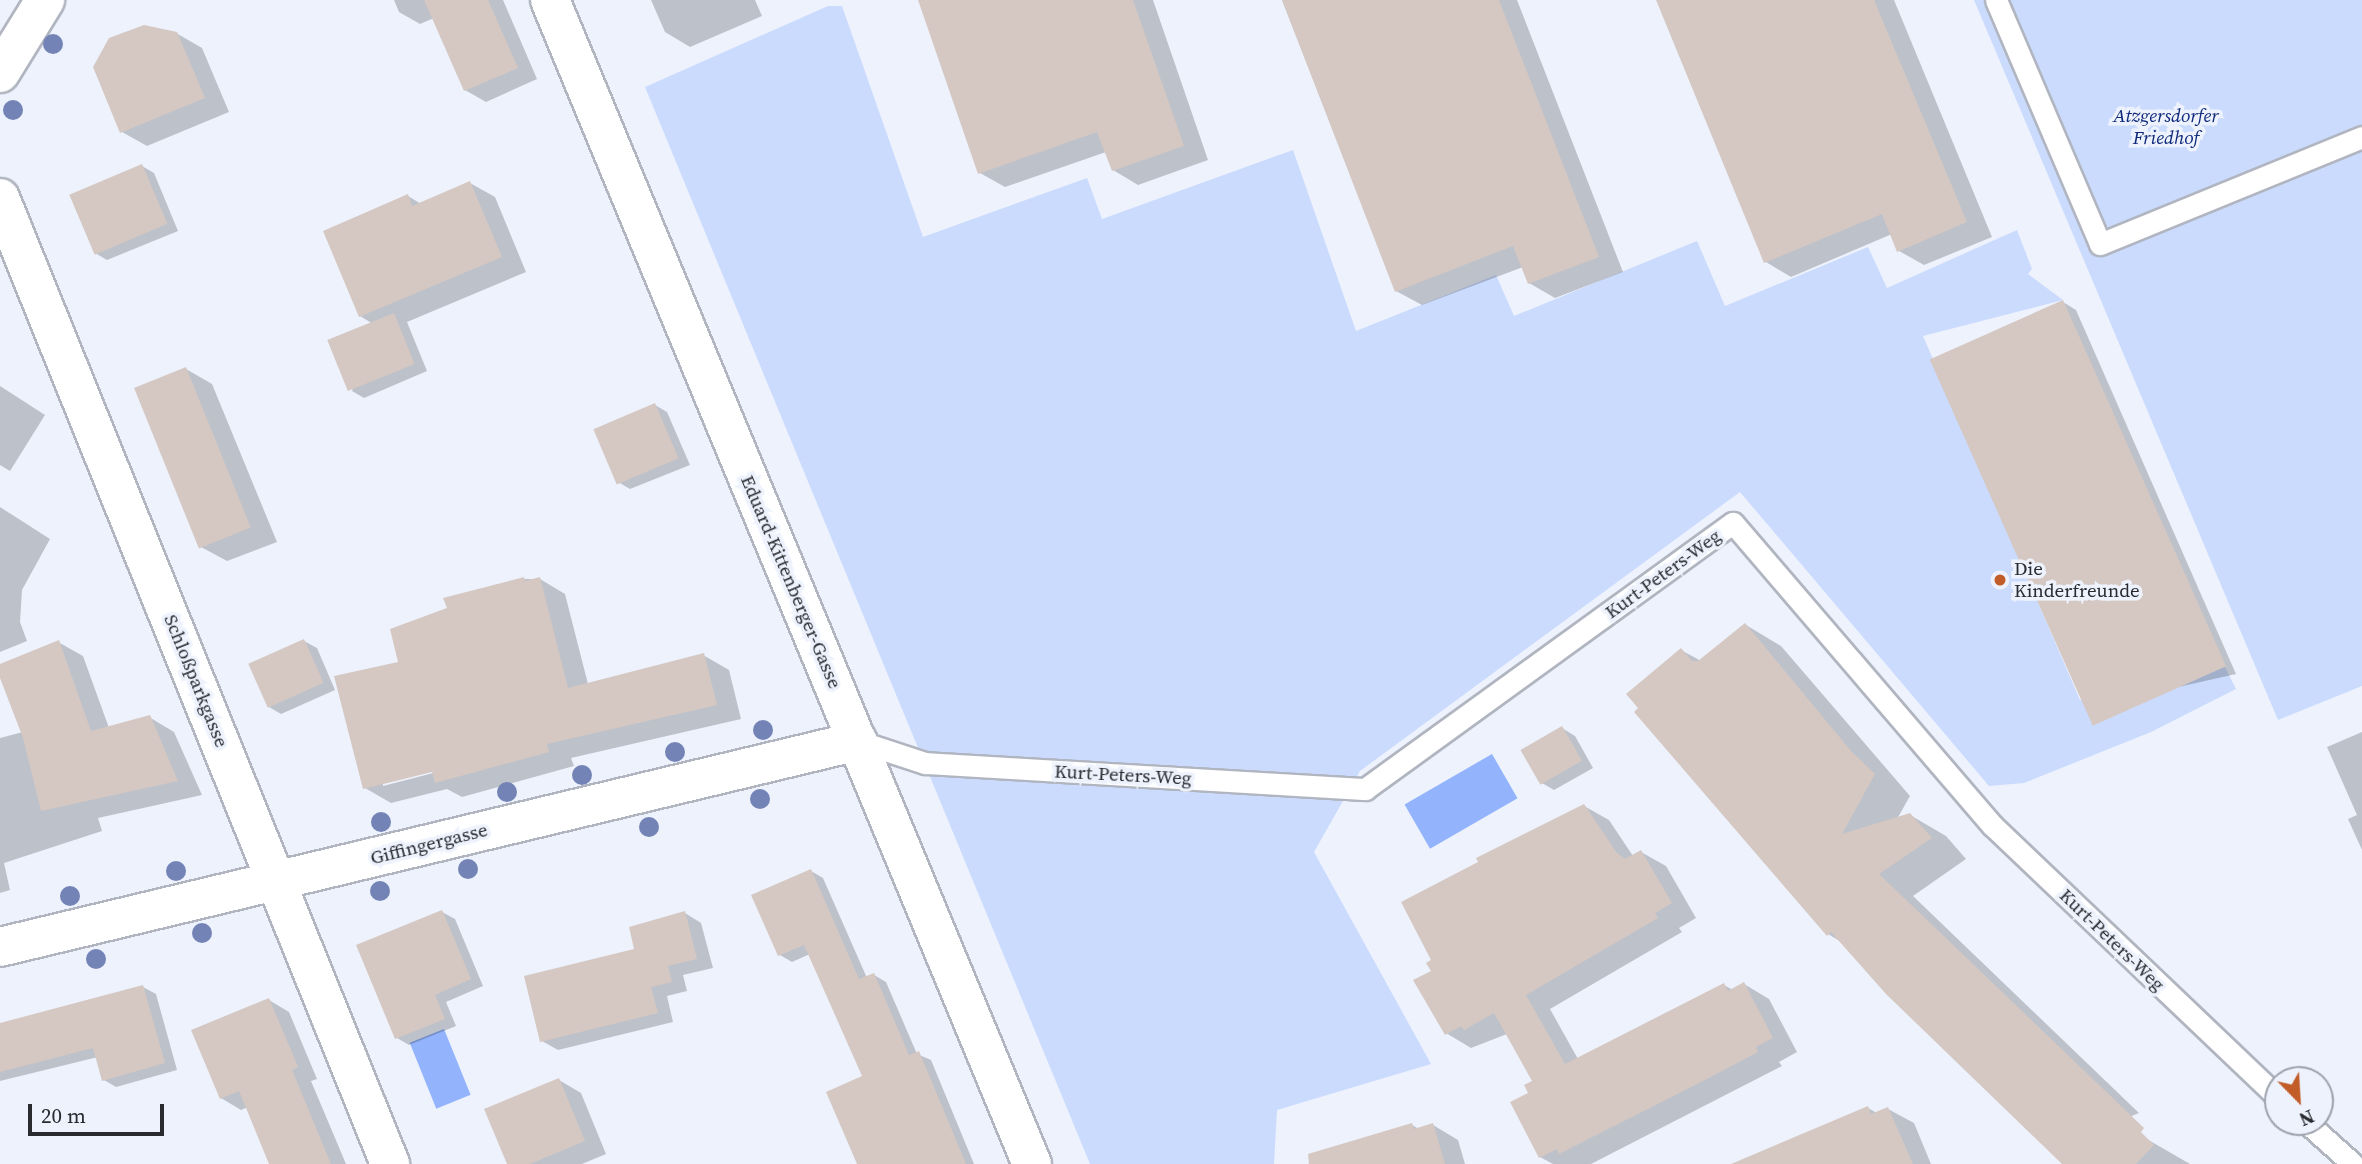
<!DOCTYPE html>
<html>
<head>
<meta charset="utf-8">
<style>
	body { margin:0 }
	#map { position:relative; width:2362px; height:1164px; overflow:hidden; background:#edf2fd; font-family:"Source Serif 4",serif }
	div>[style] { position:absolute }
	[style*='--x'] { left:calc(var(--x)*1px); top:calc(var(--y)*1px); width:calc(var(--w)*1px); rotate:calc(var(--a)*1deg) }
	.green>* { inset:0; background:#cbdbfe }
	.water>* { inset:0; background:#93b4fd; transform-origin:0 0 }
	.shadow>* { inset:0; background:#0003 }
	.building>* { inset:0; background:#d5c8c2; transform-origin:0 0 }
	.roads { filter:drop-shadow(2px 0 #b0b5c0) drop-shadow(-2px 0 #b0b5c0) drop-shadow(0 2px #b0b5c0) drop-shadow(0 -2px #b0b5c0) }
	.lane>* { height:21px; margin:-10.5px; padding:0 10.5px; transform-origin:10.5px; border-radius:10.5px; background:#fff }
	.street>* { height:38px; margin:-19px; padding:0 19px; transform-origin:19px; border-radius:19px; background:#fff }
	.trees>* { width:20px; height:20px; margin:-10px; border-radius:50%; background:#7383b5 }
	.dots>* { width:19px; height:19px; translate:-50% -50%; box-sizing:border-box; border:4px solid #edf2fd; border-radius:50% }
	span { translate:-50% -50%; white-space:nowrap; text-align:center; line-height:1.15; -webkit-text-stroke:7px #edf2fd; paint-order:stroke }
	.park-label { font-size:19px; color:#0f297a; font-style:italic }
	.poi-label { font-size:19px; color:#282a2f }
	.left { translate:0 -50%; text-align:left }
	.street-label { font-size:19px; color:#282a2f }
	.north { position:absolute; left:2264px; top:1066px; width:70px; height:70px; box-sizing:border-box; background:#edf2fd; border:2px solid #9ea2ab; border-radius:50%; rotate:156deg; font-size:19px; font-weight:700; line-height:28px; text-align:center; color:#282a2f }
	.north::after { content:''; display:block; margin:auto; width:24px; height:32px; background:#c25d2a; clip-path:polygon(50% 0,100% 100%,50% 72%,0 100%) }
	.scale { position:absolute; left:28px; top:1104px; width:136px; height:32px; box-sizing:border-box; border:4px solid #282a2f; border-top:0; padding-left:9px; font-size:21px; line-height:24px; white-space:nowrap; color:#282a2f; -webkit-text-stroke:5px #edf2fd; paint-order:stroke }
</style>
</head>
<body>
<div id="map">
	<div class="green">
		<div style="clip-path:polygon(1974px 0,2362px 0,2362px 686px,2278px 720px)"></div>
		<div style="clip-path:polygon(828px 6px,842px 6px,923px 237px,1087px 178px,1102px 219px,1293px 150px,1356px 331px,1496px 275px,1514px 316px,1697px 241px,1725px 306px,1868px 247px,1887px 288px,2017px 230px,2032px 269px,2028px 274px,2063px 300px,1923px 336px,2080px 700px,2225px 667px,2236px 689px,2151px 732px,2024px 783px,1989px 786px,1740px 492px,1360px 771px,1314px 852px,1431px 1064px,1277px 1110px,1274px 1164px,1090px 1164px,645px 87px)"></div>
	</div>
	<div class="water">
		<div style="left:1492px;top:754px;width:51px;height:101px;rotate:60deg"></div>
		<div style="left:444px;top:1029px;width:71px;height:37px;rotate:68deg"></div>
	</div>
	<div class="shadow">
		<div style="clip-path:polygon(394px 0,503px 0,537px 79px,486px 102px,465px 90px,434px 18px,420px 24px,399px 12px)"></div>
		<div style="clip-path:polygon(651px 0,755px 0,762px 16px,690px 47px,665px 32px)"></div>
		<div style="clip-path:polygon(920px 0,1153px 0,1208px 160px,1138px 185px,1113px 170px,1106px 152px,1005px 187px,980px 173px)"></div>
		<div style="clip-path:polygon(1282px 0,1517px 0,1623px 272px,1555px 298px,1529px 283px,1523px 267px,1422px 305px,1396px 291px)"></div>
		<div style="clip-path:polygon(1660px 0,1894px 0,1992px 237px,1924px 265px,1899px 251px,1892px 234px,1791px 277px,1766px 262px)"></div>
		<div style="clip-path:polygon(176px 33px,202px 48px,229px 112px,147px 146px,122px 132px)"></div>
		<div style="clip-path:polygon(142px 166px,154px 173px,178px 231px,107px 260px,95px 253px)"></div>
		<div style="clip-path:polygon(470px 183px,495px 197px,526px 272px,407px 322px,427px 371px,364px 398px,352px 391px,373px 324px,360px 316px,408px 196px,421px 204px)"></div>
		<div style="clip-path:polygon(2063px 302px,2076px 310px,2236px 674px,2094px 706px,2081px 699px)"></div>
		<div style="clip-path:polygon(186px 369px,212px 384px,277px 542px,227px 561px,201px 547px)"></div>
		<div style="clip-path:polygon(0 386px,45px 415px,10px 471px,0 465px)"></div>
		<div style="clip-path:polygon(655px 405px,667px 412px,690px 465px,630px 489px,618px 482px)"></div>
		<div style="clip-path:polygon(0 507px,50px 539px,22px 590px,20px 622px,27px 641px,0 652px)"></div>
		<div style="clip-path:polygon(evenodd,524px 579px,540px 579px,565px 594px,588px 684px,703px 655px,729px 670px,741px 719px,571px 758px,574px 766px,462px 797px,447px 789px,391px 803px,365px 788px,400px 663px,524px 579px,440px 768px,441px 771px,383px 786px,383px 783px,440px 768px)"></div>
		<div style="clip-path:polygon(1746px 625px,1781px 646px,1910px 796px,1897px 819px,1910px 815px,1946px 836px,1966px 859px,1913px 896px,2139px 1113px,2060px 1145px,1843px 943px,1828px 934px,1681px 650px,1701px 661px)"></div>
		<div style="clip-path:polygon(304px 641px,317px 648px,335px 690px,281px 714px,269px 707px)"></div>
		<div style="clip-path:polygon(58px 642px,83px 656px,109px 728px,149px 717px,174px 732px,202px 795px,98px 818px,102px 831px,4px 863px,10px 890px,0 893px,0 738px,23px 732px,0 666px)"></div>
		<div style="clip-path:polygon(1562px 728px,1575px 736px,1593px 768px,1554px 790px,1542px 783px)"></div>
		<div style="clip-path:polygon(2362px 732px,2362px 850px,2348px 819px,2357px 815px,2327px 747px)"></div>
		<div style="clip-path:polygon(1584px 806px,1609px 820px,1633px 856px,1641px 852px,1666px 866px,1696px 918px,1679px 928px,1682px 932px,1550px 1009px,1578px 1059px,1724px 985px,1733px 990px,1744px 984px,1769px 999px,1797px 1052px,1779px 1062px,1782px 1066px,1591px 1164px,1553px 1164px,1540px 1157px,1530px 1093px,1534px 1082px,1507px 1034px,1471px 1048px,1446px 1033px,1433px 971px)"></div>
		<div style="clip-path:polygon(811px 871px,823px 878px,867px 978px,874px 975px,886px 982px,917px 1054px,931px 1060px,974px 1164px,859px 1164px,865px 1077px,810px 954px,792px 962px,780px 955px)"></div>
		<div style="clip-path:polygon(442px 912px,455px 919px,483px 986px,446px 1002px,456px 1026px,409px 1045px,397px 1038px)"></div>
		<div style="clip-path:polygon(685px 913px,701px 923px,713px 968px,683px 975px,687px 991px,667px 996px,673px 1022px,558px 1050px,542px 1041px,636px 950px)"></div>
		<div style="clip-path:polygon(143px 987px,156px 994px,177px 1070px,116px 1087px,104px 1080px,98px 1057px,0 1081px,0 1024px)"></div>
		<div style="clip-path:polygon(269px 1000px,289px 1012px,317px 1079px,311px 1081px,346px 1164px,271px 1164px,248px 1107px,241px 1110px,221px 1098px)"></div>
		<div style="clip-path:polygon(559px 1080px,581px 1093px,606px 1154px,582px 1164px,508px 1164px)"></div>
		<div style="clip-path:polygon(1868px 1108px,1877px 1113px,1888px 1109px,1914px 1123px,1931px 1164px,1736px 1164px)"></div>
		<div style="clip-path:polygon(1412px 1125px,1419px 1129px,1433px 1125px,1458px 1140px,1465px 1164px,1308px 1164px)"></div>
		<div style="clip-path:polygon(2145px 1138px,2190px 1164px,2090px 1164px)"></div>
	</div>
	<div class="building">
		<div style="clip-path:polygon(424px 0,488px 0,518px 68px,464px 91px)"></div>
		<div style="clip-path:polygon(918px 0,1133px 0,1184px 146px,1112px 171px,1097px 132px,978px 174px)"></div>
		<div style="clip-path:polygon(1282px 0,1499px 0,1599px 257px,1528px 284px,1513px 246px,1395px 292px)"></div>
		<div style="clip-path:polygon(1656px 0,1874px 0,1967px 222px,1897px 252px,1882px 214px,1764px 263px)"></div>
		<div style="clip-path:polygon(144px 25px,177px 32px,205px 98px,120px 133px,93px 67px,109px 38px)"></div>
		<div style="left:142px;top:164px;width:65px;height:79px;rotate:67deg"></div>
		<div style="clip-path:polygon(470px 181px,502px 257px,359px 317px,323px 231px,408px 194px,412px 206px)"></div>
		<div style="left:2063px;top:300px;width:401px;height:146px;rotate:66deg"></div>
		<div style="left:394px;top:313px;width:55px;height:72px;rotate:68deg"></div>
		<div style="left:186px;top:367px;width:173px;height:56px;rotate:68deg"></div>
		<div style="left:655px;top:403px;width:60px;height:67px;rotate:67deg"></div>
		<div style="clip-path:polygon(524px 577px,525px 581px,540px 577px,568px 688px,704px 653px,717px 705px,547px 744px,549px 752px,435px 783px,432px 772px,363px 789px,334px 676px,398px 662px,390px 629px,447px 608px,443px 598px)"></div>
		<div style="clip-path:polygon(1745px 623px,1851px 751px,1875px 774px,1842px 834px,1910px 813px,1932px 838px,1879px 874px,2144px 1128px,2141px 1132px,2154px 1145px,2136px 1164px,2062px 1164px,1886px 994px,1831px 932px,1827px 936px,1634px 712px,1638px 708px,1626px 694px,1681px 648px,1692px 661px,1698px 661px)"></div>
		<div style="left:304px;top:639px;width:48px;height:61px;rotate:66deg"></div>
		<div style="clip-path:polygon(59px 640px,91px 731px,150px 715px,178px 781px,41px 811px,23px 738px,0 678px,0 664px)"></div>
		<div style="left:1562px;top:726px;width:40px;height:48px;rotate:60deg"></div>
		<div style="clip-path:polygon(1584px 804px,1617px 853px,1625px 859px,1641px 850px,1672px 903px,1655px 913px,1658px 918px,1526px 995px,1565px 1064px,1724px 983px,1728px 991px,1744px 982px,1773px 1038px,1756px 1047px,1758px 1052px,1705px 1080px,1559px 1154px,1557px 1149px,1539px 1158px,1510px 1102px,1528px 1093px,1524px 1085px,1532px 1081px,1494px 1013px,1464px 1030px,1461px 1026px,1445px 1035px,1413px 980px,1431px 971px,1426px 963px,1431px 960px,1401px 902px,1478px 862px,1476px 858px)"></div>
		<div style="clip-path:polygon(811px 869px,859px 979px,874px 973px,909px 1055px,919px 1051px,966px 1164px,857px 1164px,826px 1092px,862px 1076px,804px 945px,778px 956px,751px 895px)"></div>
		<div style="clip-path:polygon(442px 910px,471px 979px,435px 995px,445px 1019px,395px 1039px,356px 945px)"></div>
		<div style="clip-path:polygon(685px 911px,697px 959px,668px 966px,672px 982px,651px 987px,658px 1013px,540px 1042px,524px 976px,634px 949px,629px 927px)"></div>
		<div style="clip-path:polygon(143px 985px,165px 1063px,102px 1081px,93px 1048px,0 1072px,0 1023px)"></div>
		<div style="clip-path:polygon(269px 998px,298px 1067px,292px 1070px,331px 1164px,269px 1164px,239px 1091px,220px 1099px,191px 1030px)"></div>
		<div style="clip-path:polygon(559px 1078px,585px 1141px,530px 1164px,507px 1164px,484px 1109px)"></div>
		<div style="clip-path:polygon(1868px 1106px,1871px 1114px,1888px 1107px,1913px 1164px,1731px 1164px)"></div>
		<div style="clip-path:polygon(1412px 1123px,1414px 1129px,1433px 1123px,1445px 1164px,1309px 1164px,1308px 1154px)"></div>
	</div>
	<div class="roads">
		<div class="lane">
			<div style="--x:1996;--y:0;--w:265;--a:66.9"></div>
			<div style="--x:2100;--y:244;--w:283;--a:-22.2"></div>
			<div style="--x:858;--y:741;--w:71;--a:18.2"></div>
			<div style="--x:925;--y:763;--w:441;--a:3.4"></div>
			<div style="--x:1365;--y:789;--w:454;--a:-35.9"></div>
			<div style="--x:1733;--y:523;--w:399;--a:49.4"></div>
			<div style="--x:1993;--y:826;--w:393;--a:43.6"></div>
			<div style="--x:2306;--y:1122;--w:63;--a:41.8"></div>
		</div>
		<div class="street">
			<div style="--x:550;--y:0;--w:1260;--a:67.51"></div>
			<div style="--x:0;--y:73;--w:86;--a:-58.3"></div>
			<div style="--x:0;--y:198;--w:1042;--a:68.01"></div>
			<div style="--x:0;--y:947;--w:882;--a:-13.5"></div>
		</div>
	</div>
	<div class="trees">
		<div style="left:53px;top:44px"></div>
		<div style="left:13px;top:110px"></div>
		<div style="left:763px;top:730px"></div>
		<div style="left:675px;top:752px"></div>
		<div style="left:582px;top:775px"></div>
		<div style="left:507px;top:792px"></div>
		<div style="left:760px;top:799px"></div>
		<div style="left:381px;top:822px"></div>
		<div style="left:649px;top:827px"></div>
		<div style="left:468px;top:869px"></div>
		<div style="left:176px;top:871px"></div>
		<div style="left:380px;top:891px"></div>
		<div style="left:70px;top:896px"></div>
		<div style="left:202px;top:933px"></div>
		<div style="left:96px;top:959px"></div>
	</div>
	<div class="dots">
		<div style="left:2000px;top:580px;background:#c25d2a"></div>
	</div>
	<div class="park-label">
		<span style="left:2166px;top:127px">Atzgersdorfer<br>Friedhof</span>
	</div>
	<div class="poi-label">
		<span class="left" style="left:2014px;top:580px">Die<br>Kinderfreunde</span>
	</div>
	<div class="street-label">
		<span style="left:1663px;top:574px;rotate:-36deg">Kurt-Peters-Weg</span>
		<span style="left:791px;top:582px;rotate:67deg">Eduard-Kittenberger-Gasse</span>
		<span style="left:196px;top:681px;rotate:68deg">Schloßparkgasse</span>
		<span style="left:1123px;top:775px;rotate:3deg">Kurt-Peters-Weg</span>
		<span style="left:429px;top:844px;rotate:-14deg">Giffingergasse</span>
		<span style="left:2112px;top:940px;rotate:44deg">Kurt-Peters-Weg</span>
	</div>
	<div class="north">N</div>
	<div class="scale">20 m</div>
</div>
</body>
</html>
